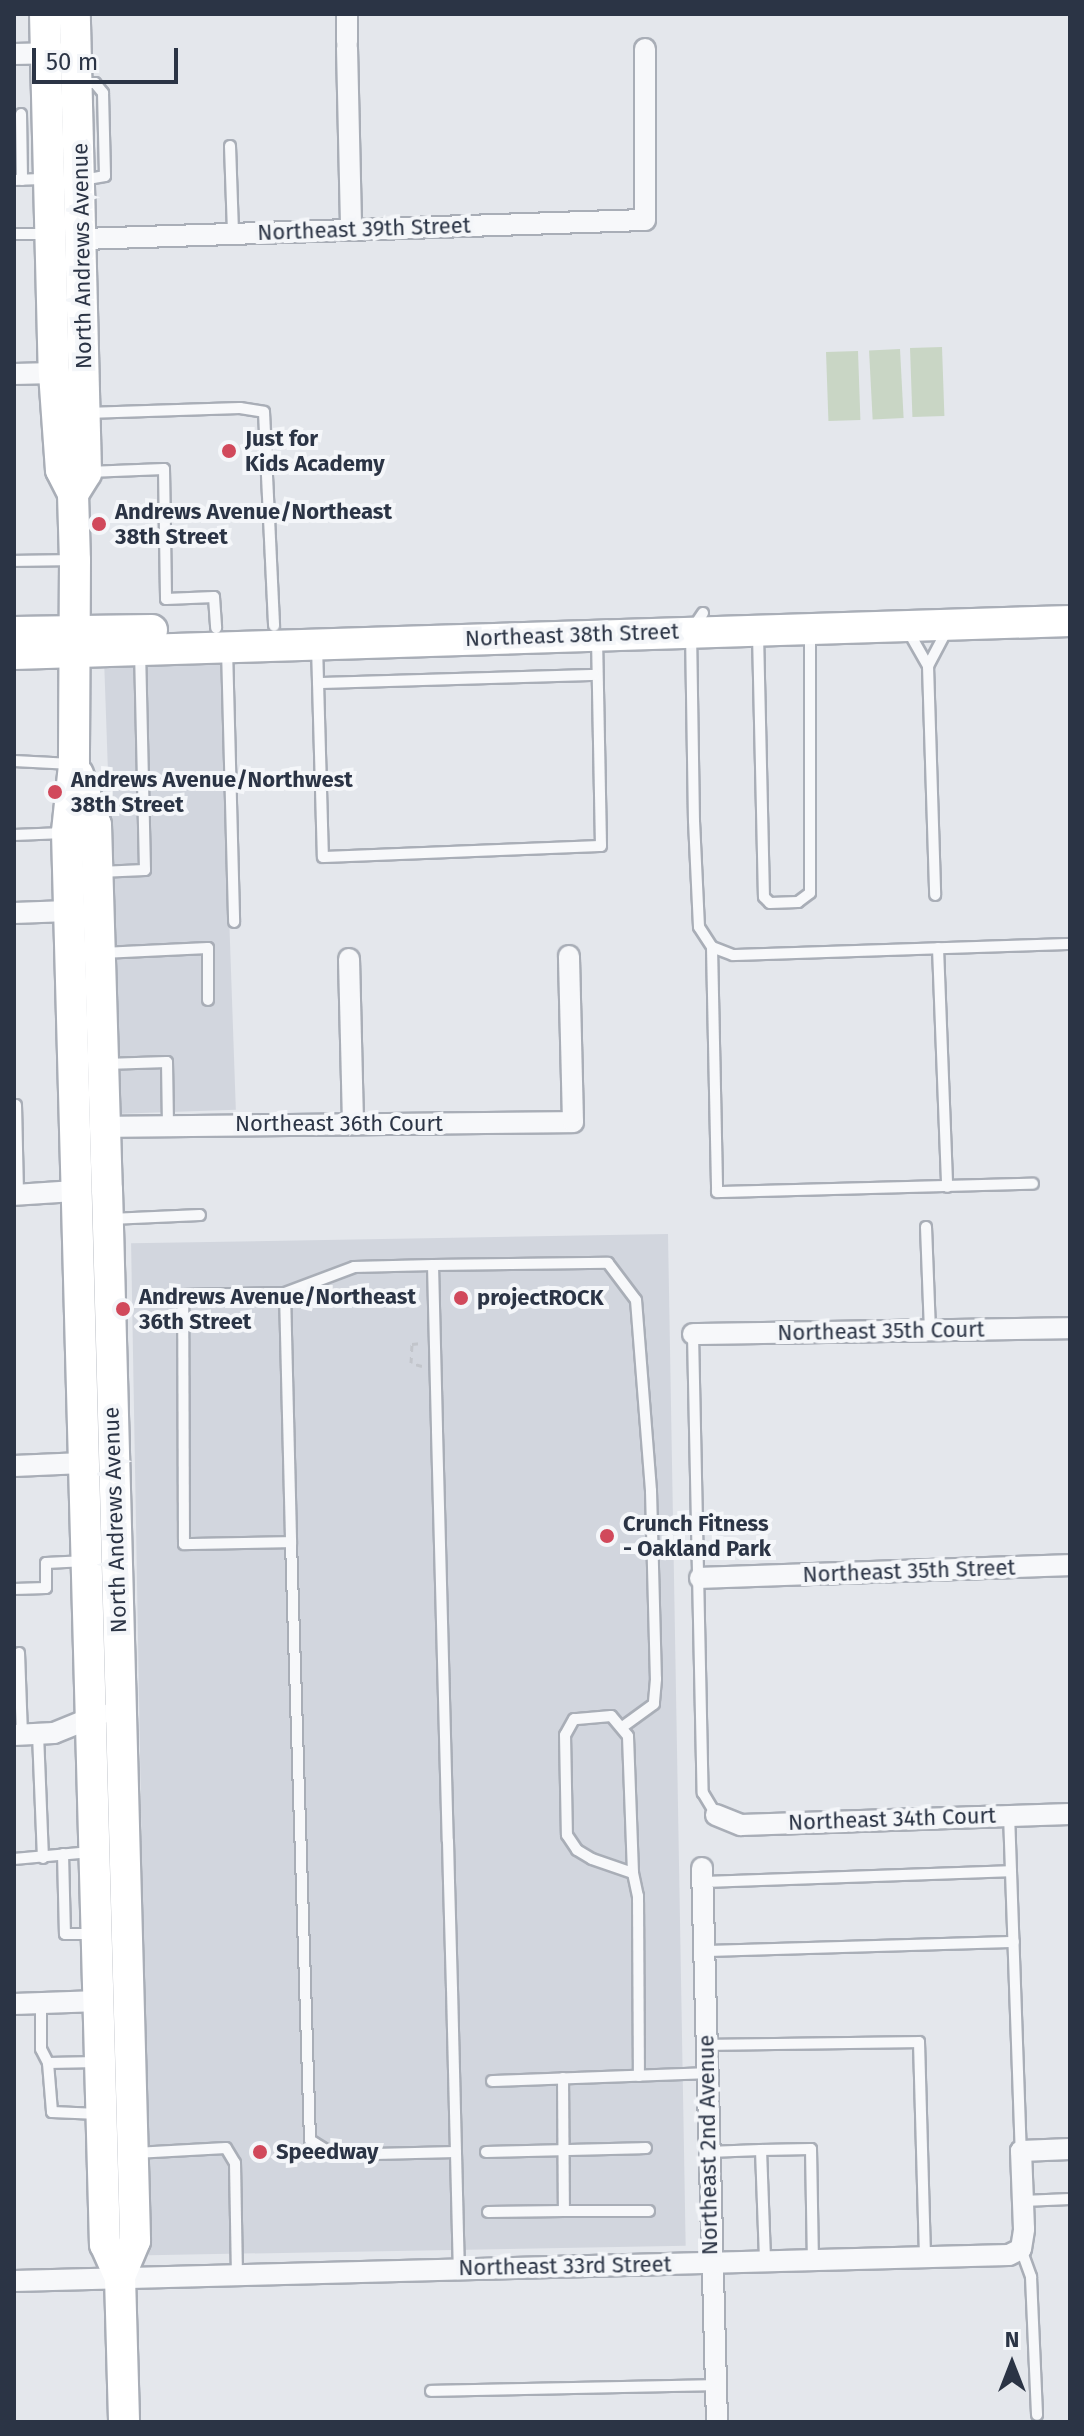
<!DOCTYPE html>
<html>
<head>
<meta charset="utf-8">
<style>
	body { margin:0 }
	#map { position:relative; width:1084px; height:2436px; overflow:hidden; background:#e4e7ec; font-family:"Fira Sans",sans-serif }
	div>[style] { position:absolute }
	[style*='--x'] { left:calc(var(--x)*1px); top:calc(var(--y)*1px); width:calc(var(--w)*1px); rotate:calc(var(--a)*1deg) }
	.built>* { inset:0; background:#d2d6de; transform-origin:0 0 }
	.green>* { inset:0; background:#c9d6c5; transform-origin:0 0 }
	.path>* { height:3px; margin-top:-1.5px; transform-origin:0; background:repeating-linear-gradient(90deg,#c2c5cb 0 6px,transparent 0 12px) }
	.roads { filter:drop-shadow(2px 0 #a9aeb7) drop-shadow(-2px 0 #a9aeb7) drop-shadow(0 2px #a9aeb7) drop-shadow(0 -2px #a9aeb7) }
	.lane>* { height:10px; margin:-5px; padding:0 5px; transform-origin:5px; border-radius:5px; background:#f7f8fa }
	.street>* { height:20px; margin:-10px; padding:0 10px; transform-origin:10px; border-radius:10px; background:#f7f8fa }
	.secondary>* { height:30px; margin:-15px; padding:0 15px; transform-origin:15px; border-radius:15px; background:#fff }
	.dots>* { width:22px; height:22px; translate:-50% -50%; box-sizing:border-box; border:4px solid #f4f6f9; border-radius:50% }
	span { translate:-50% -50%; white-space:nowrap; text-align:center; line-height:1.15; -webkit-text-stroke:8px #f4f6f9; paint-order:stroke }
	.street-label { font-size:22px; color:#2b3445 }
	.poi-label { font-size:22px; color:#2b3445; font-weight:700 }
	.left { translate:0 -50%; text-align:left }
	.frame { position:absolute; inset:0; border:16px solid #2b3445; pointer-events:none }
	.north { position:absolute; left:972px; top:2324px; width:80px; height:80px; -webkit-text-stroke:6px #f4f6f9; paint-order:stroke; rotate:0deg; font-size:22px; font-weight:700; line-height:32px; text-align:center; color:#2b3445 }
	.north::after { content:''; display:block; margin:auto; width:28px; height:36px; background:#2b3445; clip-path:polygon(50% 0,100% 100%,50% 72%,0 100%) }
	.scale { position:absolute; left:32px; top:48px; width:146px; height:36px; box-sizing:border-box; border:4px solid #2b3445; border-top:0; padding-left:10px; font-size:24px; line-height:28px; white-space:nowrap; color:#2b3445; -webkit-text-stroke:6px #f4f6f9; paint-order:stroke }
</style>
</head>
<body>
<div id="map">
	<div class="built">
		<div style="left:220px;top:656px;width:454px;height:116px;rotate:88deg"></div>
		<div style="left:668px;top:1234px;width:1012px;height:537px;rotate:89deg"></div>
	</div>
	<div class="green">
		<div style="left:942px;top:347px;width:69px;height:32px;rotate:88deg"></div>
		<div style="left:900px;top:349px;width:69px;height:31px;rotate:87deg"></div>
		<div style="left:858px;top:351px;width:69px;height:32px;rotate:88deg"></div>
	</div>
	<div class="path">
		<div style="--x:422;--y:1366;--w:11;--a:-165"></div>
		<div style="--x:411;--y:1363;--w:19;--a:-87"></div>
		<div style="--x:412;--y:1344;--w:10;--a:-6"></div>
	</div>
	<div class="roads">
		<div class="lane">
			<div style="--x:79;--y:83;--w:16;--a:0"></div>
			<div style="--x:95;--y:83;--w:13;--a:51"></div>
			<div style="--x:103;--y:93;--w:83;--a:88.6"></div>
			<div style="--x:105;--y:176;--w:22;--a:170"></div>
			<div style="--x:21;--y:114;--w:66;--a:89.1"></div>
			<div style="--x:230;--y:146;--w:88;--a:88"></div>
			<div style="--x:14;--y:180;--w:34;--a:-2"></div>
			<div style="--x:14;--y:234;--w:35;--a:0"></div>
			<div style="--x:86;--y:413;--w:154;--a:-1.9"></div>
			<div style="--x:240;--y:408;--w:24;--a:9"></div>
			<div style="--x:264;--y:412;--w:214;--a:87.3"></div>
			<div style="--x:88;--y:472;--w:76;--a:-2.3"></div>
			<div style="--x:164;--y:469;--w:130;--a:89.1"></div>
			<div style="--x:166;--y:599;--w:48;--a:-2.4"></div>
			<div style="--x:214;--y:597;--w:31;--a:86"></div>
			<div style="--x:14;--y:561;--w:58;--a:-1"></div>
			<div style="--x:703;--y:613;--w:22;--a:124"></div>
			<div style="--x:691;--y:631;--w:190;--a:89.1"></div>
			<div style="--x:694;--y:821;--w:106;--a:87.3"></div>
			<div style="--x:699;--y:927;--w:24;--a:57"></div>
			<div style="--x:712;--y:947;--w:22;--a:21"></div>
			<div style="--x:733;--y:955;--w:337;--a:-1.9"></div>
			<div style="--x:907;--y:629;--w:43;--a:60.4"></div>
			<div style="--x:928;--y:666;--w:41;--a:-62.2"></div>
			<div style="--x:758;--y:634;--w:263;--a:88.7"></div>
			<div style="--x:764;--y:897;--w:8;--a:45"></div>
			<div style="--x:770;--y:903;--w:28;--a:-2"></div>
			<div style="--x:798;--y:902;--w:15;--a:-37"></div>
			<div style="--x:810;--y:893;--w:262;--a:-90"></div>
			<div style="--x:317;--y:646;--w:211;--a:88.4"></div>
			<div style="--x:323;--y:857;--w:278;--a:-2.3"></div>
			<div style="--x:601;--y:846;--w:208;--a:-91.1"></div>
			<div style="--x:227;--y:649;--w:273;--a:88.5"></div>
			<div style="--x:928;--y:666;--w:229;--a:88.2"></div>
			<div style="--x:318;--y:683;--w:276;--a:-1.7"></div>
			<div style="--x:14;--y:761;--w:58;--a:3"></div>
			<div style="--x:14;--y:835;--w:50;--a:-2.3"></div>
			<div style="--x:99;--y:872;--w:46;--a:-2.5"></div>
			<div style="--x:145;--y:870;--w:218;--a:-91.3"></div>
			<div style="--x:712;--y:947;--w:245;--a:88.8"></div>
			<div style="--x:717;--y:1192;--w:316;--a:-1.5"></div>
			<div style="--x:938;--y:948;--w:239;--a:87.8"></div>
			<div style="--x:102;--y:953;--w:106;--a:-2.7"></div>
			<div style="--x:208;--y:948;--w:52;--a:90"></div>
			<div style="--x:105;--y:1064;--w:62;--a:-1.8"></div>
			<div style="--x:167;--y:1062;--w:63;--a:89.1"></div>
			<div style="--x:16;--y:1105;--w:90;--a:88.7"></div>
			<div style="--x:110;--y:1219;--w:90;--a:-2.5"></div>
			<div style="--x:926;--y:1227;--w:103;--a:87.8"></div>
			<div style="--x:433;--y:1265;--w:175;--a:-0.7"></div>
			<div style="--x:608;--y:1263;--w:46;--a:52.9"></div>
			<div style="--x:636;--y:1300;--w:192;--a:85.5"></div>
			<div style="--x:651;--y:1491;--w:188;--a:88.5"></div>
			<div style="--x:656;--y:1679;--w:25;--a:95"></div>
			<div style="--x:654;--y:1704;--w:37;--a:144"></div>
			<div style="--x:285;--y:1293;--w:249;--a:88.6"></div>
			<div style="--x:693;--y:1334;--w:459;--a:88.8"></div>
			<div style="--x:703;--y:1793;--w:26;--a:59"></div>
			<div style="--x:14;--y:1589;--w:32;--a:-2"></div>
			<div style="--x:46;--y:1588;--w:25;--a:-90"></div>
			<div style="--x:46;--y:1563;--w:40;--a:-2.9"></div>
			<div style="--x:19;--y:1653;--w:82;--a:87.9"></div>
			<div style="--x:38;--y:1734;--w:124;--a:87.7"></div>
			<div style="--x:1009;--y:1814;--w:337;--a:88"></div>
			<div style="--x:63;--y:1854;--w:80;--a:88.6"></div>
			<div style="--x:65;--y:1934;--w:30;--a:0"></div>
			<div style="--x:14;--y:1859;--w:77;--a:-5.2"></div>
			<div style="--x:633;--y:1873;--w:137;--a:-92.1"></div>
			<div style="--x:628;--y:1736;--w:26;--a:-130"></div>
			<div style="--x:611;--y:1716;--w:37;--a:175"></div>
			<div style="--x:574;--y:1719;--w:18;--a:119"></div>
			<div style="--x:565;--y:1735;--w:100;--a:88.9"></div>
			<div style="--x:567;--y:1835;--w:18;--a:56"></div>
			<div style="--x:577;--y:1850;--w:17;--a:31"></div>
			<div style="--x:592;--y:1859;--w:43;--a:18.9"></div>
			<div style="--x:633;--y:1873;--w:24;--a:78"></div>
			<div style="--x:638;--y:1896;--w:180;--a:89.7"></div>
			<div style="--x:702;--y:1882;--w:309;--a:-2"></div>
			<div style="--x:704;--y:1951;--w:310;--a:-1.7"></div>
			<div style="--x:41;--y:2003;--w:46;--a:90"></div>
			<div style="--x:41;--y:2049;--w:16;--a:63"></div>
			<div style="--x:48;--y:2063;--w:49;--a:85.3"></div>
			<div style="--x:52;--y:2112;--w:47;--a:2.4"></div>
			<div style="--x:706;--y:2045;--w:213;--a:-0.8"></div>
			<div style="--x:919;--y:2042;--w:215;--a:88.4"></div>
			<div style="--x:48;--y:2063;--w:50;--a:-1.1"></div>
			<div style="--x:563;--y:2078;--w:133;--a:89.6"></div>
			<div style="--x:564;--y:2211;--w:85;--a:0"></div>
			<div style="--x:492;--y:2081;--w:214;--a:-2.1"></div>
			<div style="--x:761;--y:2150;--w:50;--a:-1.1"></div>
			<div style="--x:811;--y:2149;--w:111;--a:89"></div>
			<div style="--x:456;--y:2152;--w:122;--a:178.6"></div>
			<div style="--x:334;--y:2155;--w:28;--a:-148"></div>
			<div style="--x:310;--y:2140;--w:598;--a:-91.82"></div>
			<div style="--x:291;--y:1542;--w:107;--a:178.9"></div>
			<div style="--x:184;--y:1544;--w:249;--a:-90.2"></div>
			<div style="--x:183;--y:1295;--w:102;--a:-1.1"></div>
			<div style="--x:285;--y:1293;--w:74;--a:-20.6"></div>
			<div style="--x:354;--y:1267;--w:79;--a:-1.5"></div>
			<div style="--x:433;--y:1265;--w:166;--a:88.6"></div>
			<div style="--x:437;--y:1431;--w:410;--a:88.5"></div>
			<div style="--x:448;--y:1841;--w:41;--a:88.6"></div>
			<div style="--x:449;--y:1882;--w:107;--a:88.4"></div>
			<div style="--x:452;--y:1989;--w:280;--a:88.6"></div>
			<div style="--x:486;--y:2152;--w:160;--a:-1.4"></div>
			<div style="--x:708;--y:2152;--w:53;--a:-2.2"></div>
			<div style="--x:761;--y:2150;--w:111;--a:87.9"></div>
			<div style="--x:135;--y:2153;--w:91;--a:-3.1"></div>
			<div style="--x:226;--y:2148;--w:17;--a:59"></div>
			<div style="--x:235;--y:2163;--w:111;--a:89"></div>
			<div style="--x:1023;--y:2201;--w:47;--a:-2.4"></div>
			<div style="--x:488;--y:2212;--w:76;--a:-0.8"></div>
			<div style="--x:1021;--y:2249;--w:30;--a:70"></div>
			<div style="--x:1031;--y:2277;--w:138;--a:87.5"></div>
			<div style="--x:431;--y:2391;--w:285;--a:-1.2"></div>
		</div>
		<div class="street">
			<div style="--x:347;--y:14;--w:28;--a:90"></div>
			<div style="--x:347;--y:48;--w:181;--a:88.7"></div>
			<div style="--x:14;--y:54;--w:44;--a:-1.3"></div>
			<div style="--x:83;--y:239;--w:562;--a:-1.94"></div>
			<div style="--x:645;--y:220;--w:171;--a:-90"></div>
			<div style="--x:14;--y:374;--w:40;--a:-1.4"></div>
			<div style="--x:14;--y:913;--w:54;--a:-2.1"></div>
			<div style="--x:349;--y:959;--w:165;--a:88.6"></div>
			<div style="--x:104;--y:1127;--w:469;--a:-0.6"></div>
			<div style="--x:573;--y:1122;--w:166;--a:-91.4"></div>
			<div style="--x:14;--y:1195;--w:62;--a:-3.7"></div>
			<div style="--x:693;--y:1334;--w:377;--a:-0.9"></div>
			<div style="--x:14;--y:1466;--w:69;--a:-2.5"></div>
			<div style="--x:700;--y:1578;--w:370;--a:-2"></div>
			<div style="--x:14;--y:1735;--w:40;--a:-2.9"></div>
			<div style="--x:54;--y:1733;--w:51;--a:-22"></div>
			<div style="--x:716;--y:1815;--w:27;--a:22"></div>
			<div style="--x:741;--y:1825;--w:329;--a:-1.9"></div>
			<div style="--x:702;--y:1868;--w:554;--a:88.45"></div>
			<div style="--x:14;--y:2004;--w:85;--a:-2"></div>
			<div style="--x:14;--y:2281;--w:995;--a:-1.5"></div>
			<div style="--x:1009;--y:2255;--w:13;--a:-27"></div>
			<div style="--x:1021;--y:2249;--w:20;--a:-81"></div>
			<div style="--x:1024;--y:2229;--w:78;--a:-92.2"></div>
			<div style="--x:1021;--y:2151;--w:49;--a:-2.3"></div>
		</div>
		<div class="secondary">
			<div style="--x:45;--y:14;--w:359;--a:88.6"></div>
			<div style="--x:54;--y:373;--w:97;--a:85.9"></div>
			<div style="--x:61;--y:470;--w:27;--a:63"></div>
			<div style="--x:73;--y:494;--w:66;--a:88.3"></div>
			<div style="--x:75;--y:560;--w:205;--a:90.3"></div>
			<div style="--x:74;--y:765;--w:67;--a:96"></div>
			<div style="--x:67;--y:832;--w:1413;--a:88.46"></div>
			<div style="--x:105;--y:2244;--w:36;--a:66"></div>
			<div style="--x:120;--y:2277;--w:145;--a:88.4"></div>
			<div style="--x:73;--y:494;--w:25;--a:-58"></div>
			<div style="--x:86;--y:473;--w:459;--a:-91.4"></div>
			<div style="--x:14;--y:632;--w:138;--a:-0.8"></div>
			<div style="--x:14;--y:654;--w:1057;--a:-1.79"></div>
			<div style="--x:78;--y:774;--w:54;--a:70.6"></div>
			<div style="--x:96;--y:825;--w:365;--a:88.3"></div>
			<div style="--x:107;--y:1190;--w:1051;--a:88.47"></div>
			<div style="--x:135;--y:2241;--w:39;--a:113"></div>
		</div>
	</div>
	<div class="dots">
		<div style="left:229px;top:451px;background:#d1495b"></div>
		<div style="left:99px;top:524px;background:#d1495b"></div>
		<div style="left:55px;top:792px;background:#d1495b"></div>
		<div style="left:461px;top:1298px;background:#d1495b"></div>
		<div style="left:123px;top:1309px;background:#d1495b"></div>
		<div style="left:607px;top:1536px;background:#d1495b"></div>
		<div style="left:260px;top:2152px;background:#d1495b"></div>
	</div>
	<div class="street-label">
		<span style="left:364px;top:229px;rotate:-2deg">Northeast 39th Street</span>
		<span style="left:82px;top:256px;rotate:-91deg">North Andrews Avenue</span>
		<span style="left:572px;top:635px;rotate:-2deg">Northeast 38th Street</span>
		<span style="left:339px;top:1124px">Northeast 36th Court</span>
		<span style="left:881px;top:1331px;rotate:-1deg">Northeast 35th Court</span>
		<span style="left:115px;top:1520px;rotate:-92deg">North Andrews Avenue</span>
		<span style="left:909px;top:1571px;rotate:-2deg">Northeast 35th Street</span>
		<span style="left:892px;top:1819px;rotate:-2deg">Northeast 34th Court</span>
		<span style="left:708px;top:2145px;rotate:-91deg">Northeast 2nd Avenue</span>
		<span style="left:565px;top:2266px;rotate:-1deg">Northeast 33rd Street</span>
	</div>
	<div class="poi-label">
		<span class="left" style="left:245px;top:451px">Just for<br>Kids Academy</span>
		<span class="left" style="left:115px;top:524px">Andrews Avenue/Northeast<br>38th Street</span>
		<span class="left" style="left:71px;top:792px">Andrews Avenue/Northwest<br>38th Street</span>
		<span class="left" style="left:139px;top:1309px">Andrews Avenue/Northeast<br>36th Street</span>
		<span class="left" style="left:477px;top:1298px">projectROCK</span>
		<span class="left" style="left:623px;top:1536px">Crunch Fitness<br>- Oakland Park</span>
		<span class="left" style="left:276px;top:2152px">Speedway</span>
	</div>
	<div class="frame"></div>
	<div class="north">N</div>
	<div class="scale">50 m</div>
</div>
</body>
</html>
